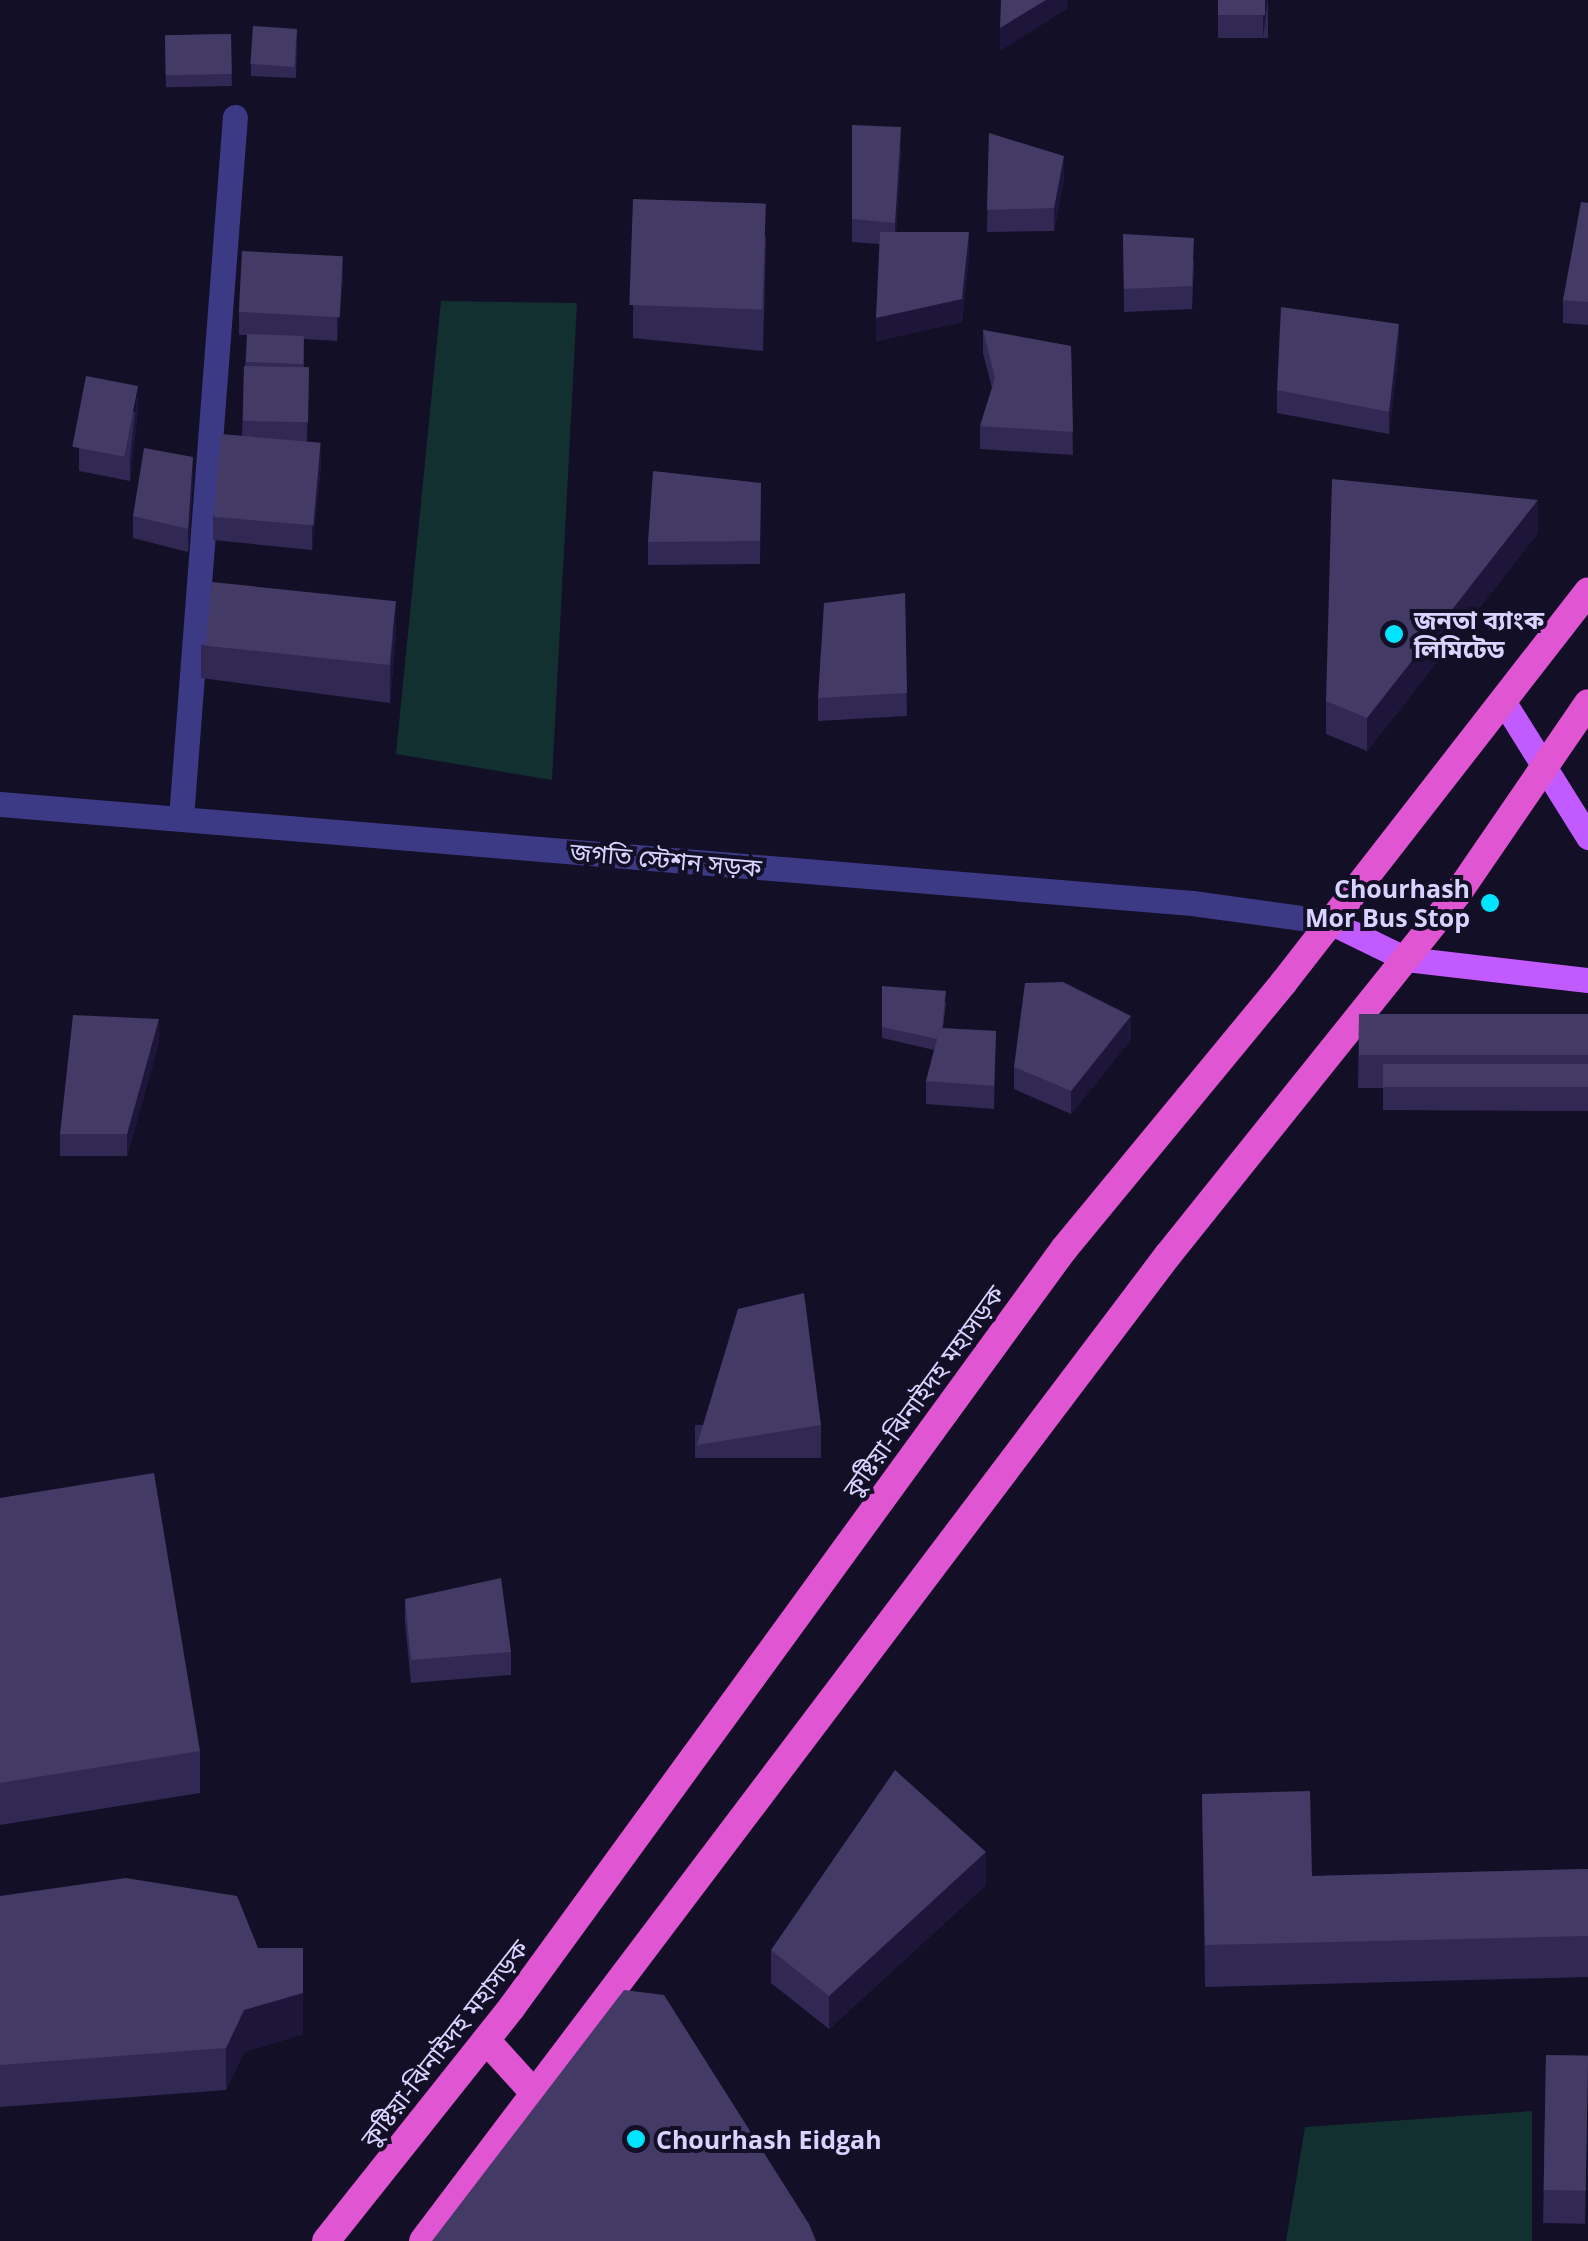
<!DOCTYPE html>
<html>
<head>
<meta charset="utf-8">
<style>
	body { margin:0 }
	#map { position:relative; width:1588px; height:2241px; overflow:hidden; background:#130f26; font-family:"Open Sans","Noto Sans Bengali",sans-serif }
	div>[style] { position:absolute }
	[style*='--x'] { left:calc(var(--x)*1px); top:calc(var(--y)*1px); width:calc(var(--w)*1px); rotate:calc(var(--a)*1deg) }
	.green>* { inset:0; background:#12302f }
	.minor>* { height:25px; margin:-12.5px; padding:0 12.5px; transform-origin:12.5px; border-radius:12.5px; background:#3d3a85 }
	.tertiary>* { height:25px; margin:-12.5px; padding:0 12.5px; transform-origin:12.5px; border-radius:12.5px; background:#3d3a85 }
	.primary>* { height:25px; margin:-12.5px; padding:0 12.5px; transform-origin:12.5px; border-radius:12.5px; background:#c25bff }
	.trunk>* { height:28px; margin:-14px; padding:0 14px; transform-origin:14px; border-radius:14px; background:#e055d1 }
	.wall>* { inset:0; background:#312854; transform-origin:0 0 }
	.shaded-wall>* { inset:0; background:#1d163a }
	.building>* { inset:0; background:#433a66; transform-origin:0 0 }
	.dots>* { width:28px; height:28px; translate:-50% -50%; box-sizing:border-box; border:5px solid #130f26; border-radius:50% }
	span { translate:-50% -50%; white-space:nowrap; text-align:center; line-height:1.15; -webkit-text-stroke:8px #130f26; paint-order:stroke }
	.poi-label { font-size:25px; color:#d9d4ff; font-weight:700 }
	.left { translate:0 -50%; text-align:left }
	.right { translate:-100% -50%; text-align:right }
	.street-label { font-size:25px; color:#d9d4ff }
</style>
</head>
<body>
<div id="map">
	<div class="green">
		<div style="clip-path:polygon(441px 301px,577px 303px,552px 780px,396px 754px)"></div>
		<div style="clip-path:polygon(1532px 2111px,1532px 2241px,1286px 2241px,1305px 2127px)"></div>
	</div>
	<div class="minor">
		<div style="--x:181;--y:818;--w:703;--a:-85.6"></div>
	</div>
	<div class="tertiary">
		<div style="--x:0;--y:804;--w:1196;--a:4.75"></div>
		<div style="--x:1192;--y:903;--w:139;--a:7.8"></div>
	</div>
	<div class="primary">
		<div style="--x:1505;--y:704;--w:157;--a:58"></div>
		<div style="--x:1330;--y:922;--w:85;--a:26"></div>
		<div style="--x:1406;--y:959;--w:183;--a:6.6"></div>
	</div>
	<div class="trunk">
		<div style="--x:486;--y:2040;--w:73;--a:47.8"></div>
		<div style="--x:326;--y:2241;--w:299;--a:-51.5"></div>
		<div style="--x:512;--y:2007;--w:938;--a:-53.94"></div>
		<div style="--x:1064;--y:1249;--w:346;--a:-50.5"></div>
		<div style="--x:1284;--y:982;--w:495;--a:-52.1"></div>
		<div style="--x:423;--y:2241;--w:1236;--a:-52.93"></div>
		<div style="--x:1168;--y:1255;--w:464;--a:-51.3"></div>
		<div style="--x:1458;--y:893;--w:230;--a:-55.6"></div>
	</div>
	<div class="wall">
		<div style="left:1218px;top:0;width:50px;height:38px"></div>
		<div style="clip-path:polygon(297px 29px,296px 78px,251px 76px,251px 64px)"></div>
		<div style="left:231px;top:34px;width:52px;height:66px;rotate:89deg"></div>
		<div style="clip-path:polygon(852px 125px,901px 150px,896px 232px,969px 255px,962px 322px,876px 341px,880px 244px,852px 242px)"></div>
		<div style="clip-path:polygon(989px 133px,1064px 179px,1054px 231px,987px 232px)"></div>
		<div style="clip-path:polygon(633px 199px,766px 237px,763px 351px,633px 338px)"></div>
		<div style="clip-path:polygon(1588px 203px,1588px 325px,1563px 323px,1563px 300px)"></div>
		<div style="clip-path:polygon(1123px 234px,1194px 261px,1192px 309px,1124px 312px)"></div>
		<div style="clip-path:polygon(343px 278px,337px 341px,304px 339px,304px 367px,309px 367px,307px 442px,321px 466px,312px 550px,213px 540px,213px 517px,242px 436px,244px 366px,245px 366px,247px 335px,239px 335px,239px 312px)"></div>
		<div style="clip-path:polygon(983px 330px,1071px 346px,1073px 455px,980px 449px,980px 426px,992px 388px,983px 353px)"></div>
		<div style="clip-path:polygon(1399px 347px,1389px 434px,1277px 413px,1277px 390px)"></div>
		<div style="clip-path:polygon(138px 409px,130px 481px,79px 471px,79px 448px)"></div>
		<div style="clip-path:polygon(193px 480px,188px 552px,133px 538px,133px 516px)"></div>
		<div style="clip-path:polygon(761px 483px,760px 564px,648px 565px,648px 542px)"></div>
		<div style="clip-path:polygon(1538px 533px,1367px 751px,1326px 734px,1326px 701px)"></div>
		<div style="clip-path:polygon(905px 593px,907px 716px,818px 721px,818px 698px)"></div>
		<div style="clip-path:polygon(396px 633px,390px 703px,201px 678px,201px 645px)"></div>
		<div style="clip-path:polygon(882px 986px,946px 1003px,943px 1028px,996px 1031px,994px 1109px,926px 1104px,926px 1081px,934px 1050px,882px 1038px)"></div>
		<div style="clip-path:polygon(1359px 1014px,1588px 1015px,1588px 1111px,1383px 1110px,1383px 1088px,1358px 1088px)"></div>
		<div style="clip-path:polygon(1131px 1039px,1071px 1114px,1014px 1089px,1014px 1067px)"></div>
		<div style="clip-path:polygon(159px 1042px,127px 1156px,60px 1156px,60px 1134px)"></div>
		<div style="left:821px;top:1425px;width:33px;height:126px;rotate:90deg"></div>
		<div style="clip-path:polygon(0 1498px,200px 1751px,200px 1793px,0 1825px)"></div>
		<div style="clip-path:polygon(405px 1599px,511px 1652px,511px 1675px,411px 1683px,405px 1622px)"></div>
		<div style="clip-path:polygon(1202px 1794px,1312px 1876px,1588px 1869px,1588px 1977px,1205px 1987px)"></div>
		<div style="clip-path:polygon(986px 1885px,829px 2029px,771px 1983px,771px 1950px)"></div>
		<div style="clip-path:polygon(0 1896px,258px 1948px,303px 2034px,244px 2052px,226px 2090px,0 2107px)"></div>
		<div style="left:1546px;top:2055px;width:42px;height:168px;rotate:1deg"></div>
	</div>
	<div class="shaded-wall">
		<div style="clip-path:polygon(1046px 0,1068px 0,1067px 9px,1000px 51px,1000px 28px)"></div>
		<div style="clip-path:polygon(1265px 0,1268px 0,1263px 38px,1263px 15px)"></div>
		<div style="clip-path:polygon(901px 127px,901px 150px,895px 246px,895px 223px)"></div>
		<div style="clip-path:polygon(1064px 156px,1064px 179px,1054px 231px,1054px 208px)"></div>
		<div style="clip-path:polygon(969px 232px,969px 255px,962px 322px,876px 341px,876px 318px)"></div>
		<div style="clip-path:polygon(343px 256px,343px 278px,337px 341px,337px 319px)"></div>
		<div style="clip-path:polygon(1399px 324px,1399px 347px,1389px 434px,1389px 412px)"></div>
		<div style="clip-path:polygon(138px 386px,138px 409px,130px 481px,130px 458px)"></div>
		<div style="clip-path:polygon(321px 443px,321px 466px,312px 550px,312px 527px)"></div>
		<div style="clip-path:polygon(193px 457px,193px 480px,188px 552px,188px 529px)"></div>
		<div style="clip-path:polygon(1538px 500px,1538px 533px,1367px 751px,1367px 718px)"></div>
		<div style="clip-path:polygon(396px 600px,396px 633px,390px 703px,390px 670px)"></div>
		<div style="clip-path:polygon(1131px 1016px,1131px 1039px,1071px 1114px,1071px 1091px)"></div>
		<div style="clip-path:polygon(159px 1019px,159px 1042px,127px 1156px,127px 1134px)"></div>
		<div style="clip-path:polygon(986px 1852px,986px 1885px,829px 2029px,829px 1996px)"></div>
		<div style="clip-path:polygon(303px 1993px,303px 2034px,244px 2052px,226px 2090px,226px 2048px,244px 2010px)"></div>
	</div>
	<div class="building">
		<div style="clip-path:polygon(1001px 0,1046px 0,1000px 28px)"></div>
		<div style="left:1218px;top:0;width:47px;height:15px"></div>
		<div style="left:253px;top:26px;width:44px;height:38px;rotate:4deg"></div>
		<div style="left:231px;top:34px;width:40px;height:66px;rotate:89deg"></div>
		<div style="clip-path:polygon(852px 125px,901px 127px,895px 223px,852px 219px)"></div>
		<div style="clip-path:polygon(989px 133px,1064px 156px,1054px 208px,987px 210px)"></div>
		<div style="left:633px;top:199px;width:133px;height:106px;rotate:2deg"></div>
		<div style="clip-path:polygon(1581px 202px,1588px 203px,1588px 302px,1563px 300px)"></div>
		<div style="clip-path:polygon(880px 232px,969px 232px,962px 299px,876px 318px)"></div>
		<div style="clip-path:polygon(1123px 234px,1194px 238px,1192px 286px,1124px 289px)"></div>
		<div style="left:242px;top:251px;width:101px;height:61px;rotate:3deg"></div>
		<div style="clip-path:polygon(1281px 307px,1399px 324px,1389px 412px,1277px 390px)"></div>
		<div style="clip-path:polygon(983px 330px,1071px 346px,1073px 432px,980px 426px,995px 378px)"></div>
		<div style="left:247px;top:334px;width:57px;height:28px;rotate:2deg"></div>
		<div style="left:244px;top:366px;width:65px;height:55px;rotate:1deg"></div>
		<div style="left:86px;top:376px;width:53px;height:72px;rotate:11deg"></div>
		<div style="left:221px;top:434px;width:100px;height:83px;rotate:5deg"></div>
		<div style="clip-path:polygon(144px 448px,193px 457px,188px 529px,133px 516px)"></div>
		<div style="clip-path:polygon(653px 471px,761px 483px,760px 541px,648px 542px)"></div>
		<div style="clip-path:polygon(1332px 479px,1538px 500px,1367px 718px,1326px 701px)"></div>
		<div style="left:212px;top:582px;width:185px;height:64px;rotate:6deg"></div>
		<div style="clip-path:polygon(905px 593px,907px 693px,818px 698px,824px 603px)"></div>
		<div style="clip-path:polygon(1063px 982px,1131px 1016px,1071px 1091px,1014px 1067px,1025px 983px)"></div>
		<div style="clip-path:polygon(882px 986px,946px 991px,942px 1028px,940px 1028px,937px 1039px,882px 1027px)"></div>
		<div style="left:1359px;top:1014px;width:229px;height:41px"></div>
		<div style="clip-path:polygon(73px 1015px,159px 1019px,127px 1134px,60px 1134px)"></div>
		<div style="clip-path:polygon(940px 1028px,996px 1031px,994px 1086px,926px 1081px)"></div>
		<div style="left:1383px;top:1064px;width:205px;height:23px"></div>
		<div style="clip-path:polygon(804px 1293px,821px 1425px,697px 1445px,738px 1309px)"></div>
		<div style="clip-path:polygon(154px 1473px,200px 1751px,0 1783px,0 1498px)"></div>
		<div style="clip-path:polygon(501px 1578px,511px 1652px,411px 1660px,405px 1599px)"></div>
		<div style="clip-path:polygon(895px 1770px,986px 1852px,829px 1996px,771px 1950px)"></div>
		<div style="clip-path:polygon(1310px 1791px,1312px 1876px,1588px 1869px,1588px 1936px,1205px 1945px,1202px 1794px)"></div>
		<div style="clip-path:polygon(126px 1878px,237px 1896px,258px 1948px,303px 1948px,303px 1993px,244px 2010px,226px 2048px,0 2065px,0 1896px)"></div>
		<div style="clip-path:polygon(624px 1990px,664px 1995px,809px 2224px,816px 2241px,432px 2241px)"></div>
		<div style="left:1546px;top:2055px;width:42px;height:135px;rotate:1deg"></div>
	</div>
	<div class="dots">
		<div style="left:1394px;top:634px;background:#00e5ff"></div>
		<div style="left:1490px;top:903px;background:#00e5ff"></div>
		<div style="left:636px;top:2139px;background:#00e5ff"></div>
	</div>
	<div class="poi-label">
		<span class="left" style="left:1414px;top:634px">জনতা ব্যাংক<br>লিমিটেড</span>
		<span class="right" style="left:1470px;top:903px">Chourhash<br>Mor Bus Stop</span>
		<span class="left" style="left:656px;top:2139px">Chourhash Eidgah</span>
	</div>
	<div class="street-label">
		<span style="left:666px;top:859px;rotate:5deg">জগতি স্টেশন সড়ক</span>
		<span style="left:923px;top:1391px;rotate:-54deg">কুষ্টিয়া-ঝিনাইদহ মহাসড়ক</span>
		<span style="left:444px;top:2043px;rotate:-52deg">কুষ্টিয়া-ঝিনাইদহ মহাসড়ক</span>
	</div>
</div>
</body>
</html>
